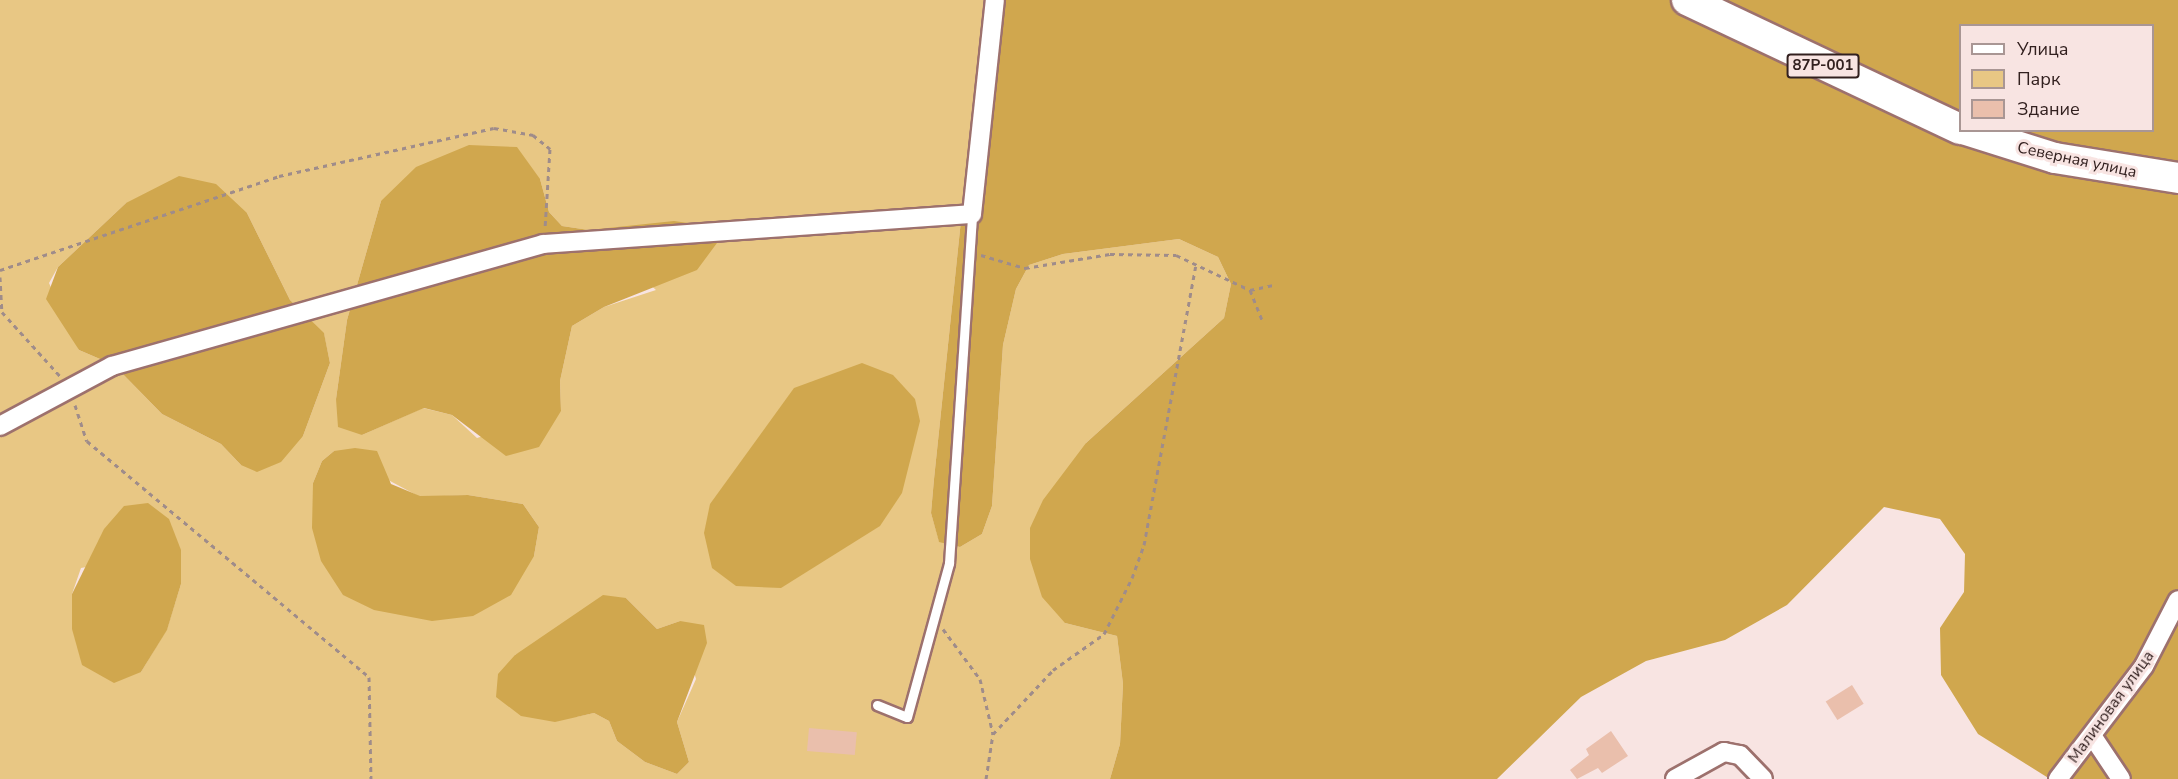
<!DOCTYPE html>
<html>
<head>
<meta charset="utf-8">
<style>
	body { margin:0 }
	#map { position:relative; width:2178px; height:779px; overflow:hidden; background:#f8e4e2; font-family:"Nunito Sans",sans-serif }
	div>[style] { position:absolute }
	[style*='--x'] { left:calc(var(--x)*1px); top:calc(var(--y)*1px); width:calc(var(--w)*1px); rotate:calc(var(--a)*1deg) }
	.green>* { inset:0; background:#e8c784 }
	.forest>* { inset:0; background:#d0a74e }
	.building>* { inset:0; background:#eabfac; transform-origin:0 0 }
	.path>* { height:3px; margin-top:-1.5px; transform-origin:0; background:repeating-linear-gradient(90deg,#9f8c8a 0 4.5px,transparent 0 9px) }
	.roads { filter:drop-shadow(2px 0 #9d716d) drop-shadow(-2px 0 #9d716d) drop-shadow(0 2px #9d716d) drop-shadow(0 -2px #9d716d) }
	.service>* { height:9px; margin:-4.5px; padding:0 4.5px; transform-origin:4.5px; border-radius:4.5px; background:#fff }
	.minor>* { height:18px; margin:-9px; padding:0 9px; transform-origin:9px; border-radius:9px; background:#fff }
	.primary>* { height:30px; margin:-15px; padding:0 15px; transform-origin:15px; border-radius:15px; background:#fff }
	span { translate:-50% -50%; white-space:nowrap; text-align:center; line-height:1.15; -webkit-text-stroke:6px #f8e4e2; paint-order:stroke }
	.shield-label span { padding:2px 4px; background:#f8e4e2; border:2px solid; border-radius:4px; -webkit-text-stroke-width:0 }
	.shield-label { font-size:15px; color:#32201f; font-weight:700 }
	.street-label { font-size:16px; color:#32201f }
	.legend { position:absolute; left:1959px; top:24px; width:195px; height:108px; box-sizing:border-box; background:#f8e4e2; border:2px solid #a99694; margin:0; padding:8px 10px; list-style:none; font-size:18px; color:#32201f }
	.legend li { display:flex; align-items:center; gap:12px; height:30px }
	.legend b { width:30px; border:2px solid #a99694 }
</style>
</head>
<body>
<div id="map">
	<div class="green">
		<div style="clip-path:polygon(evenodd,0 0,984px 0,934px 479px,931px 513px,939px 541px,960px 547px,982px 534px,992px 506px,1003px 345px,1016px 289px,1029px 265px,1063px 254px,1179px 239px,1218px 257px,1231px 284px,1224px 318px,1086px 443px,1065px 623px,1117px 636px,1123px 684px,1120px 744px,1110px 779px,0 779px,0 0,540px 179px,549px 212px,562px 226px,589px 230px,656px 290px,604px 307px,572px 326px,560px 381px,561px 411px,477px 438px,452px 415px,423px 408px,362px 435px,336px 399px,347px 320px,381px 201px,540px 179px,0 0,126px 203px,247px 213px,290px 300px,324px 334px,330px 363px,303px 436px,241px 465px,221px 444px,162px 414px,114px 365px,79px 350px,49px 283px,58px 267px,126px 203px,0 0,334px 451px,420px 497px,468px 495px,523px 504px,539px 527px,534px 556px,313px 483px,322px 461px,334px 451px,0 0,181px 550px,181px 584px,167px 629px,141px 672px,72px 629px,72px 594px,81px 568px,181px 550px,0 0,626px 598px,657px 629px,680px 621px,696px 679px,677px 722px,689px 762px,677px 774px,645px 762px,617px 741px,609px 721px,594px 713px,576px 717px,515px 655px,626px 598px)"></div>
	</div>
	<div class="forest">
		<div style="clip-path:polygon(evenodd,984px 0,2178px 0,2178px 779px,2050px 779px,1978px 734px,1941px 675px,1940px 628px,1964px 592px,1965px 554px,1940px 519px,1884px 507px,1787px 605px,1725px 640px,1646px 661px,1581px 697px,1497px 779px,1110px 779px,1120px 744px,1123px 684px,1117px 636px,1065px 623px,1042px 597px,1030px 559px,1030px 528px,1043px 500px,1086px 443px,1224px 318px,1231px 284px,1218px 257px,1179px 239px,1063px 254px,1029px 265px,1016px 289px,1003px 345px,992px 506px,982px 534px,960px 547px,939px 542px,931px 513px,934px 479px,984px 0,1960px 26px,2152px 26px,2152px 130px,1960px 130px,1960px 26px)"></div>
		<div style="clip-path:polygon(469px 145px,517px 147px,540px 179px,549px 212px,562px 226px,589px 230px,674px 221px,709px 226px,717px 243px,697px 270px,604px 307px,572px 326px,560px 381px,561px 411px,539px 447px,506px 456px,452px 415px,424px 408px,362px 435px,338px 427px,336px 399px,347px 320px,381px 201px,416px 167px)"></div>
		<div style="clip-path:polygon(179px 176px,216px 184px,247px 213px,290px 300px,324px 333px,330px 363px,303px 436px,281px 462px,257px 472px,241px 465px,221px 444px,162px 414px,114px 365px,79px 350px,46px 299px,58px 267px,126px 203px)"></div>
		<div style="clip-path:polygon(862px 363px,893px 375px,915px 399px,920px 421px,902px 493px,880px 526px,781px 588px,736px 586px,712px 568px,704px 533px,710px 504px,794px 388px)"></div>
		<div style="clip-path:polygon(355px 448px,377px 451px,391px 484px,420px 496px,468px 495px,523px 504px,539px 527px,534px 556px,511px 595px,473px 616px,432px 621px,374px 610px,343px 595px,321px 561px,312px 528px,313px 483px,322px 461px,334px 451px)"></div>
		<div style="clip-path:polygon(148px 503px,169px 519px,181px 550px,181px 584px,167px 630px,141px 672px,114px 683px,82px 665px,72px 629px,72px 594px,104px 529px,124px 506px)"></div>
		<div style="clip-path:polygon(603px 595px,626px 598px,657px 629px,680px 621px,704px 625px,707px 643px,677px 722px,689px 762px,677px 774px,645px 762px,617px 741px,609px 721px,594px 713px,555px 722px,521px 716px,496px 697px,498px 674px,515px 655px)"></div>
	</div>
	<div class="building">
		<div style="left:1852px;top:685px;width:22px;height:31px;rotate:58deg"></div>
		<div style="left:809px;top:728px;width:48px;height:23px;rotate:5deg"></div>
		<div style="clip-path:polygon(1611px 731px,1628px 756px,1602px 773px,1598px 768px,1577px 779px,1570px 770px,1589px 755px,1586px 749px)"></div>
	</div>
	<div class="path">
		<div style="--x:981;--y:255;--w:46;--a:16.5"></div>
		<div style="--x:1025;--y:268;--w:86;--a:-9.4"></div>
		<div style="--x:1110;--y:254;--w:66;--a:0.9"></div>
		<div style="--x:1176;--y:255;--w:82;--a:25.3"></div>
		<div style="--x:1250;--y:290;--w:24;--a:-12"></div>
		<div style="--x:0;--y:270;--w:294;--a:-18.6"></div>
		<div style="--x:279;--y:176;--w:220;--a:-12.6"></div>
		<div style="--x:494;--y:128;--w:40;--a:10"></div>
		<div style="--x:533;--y:135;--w:22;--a:39"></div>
		<div style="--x:550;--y:149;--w:79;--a:93.6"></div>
		<div style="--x:0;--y:277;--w:35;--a:87"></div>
		<div style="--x:2;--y:312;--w:86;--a:47.8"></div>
		<div style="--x:1250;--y:290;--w:35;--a:68"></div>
		<div style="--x:75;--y:405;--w:38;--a:72"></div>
		<div style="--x:87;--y:441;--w:368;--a:39.9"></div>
		<div style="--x:369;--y:677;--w:102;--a:88.9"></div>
		<div style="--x:943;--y:629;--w:62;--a:53.5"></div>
		<div style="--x:980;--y:679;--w:57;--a:76.7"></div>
		<div style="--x:986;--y:779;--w:46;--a:-81.2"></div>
		<div style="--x:993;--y:734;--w:88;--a:-46.8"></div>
		<div style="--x:1053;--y:670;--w:62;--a:-35.2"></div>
		<div style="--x:1104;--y:634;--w:63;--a:-63.4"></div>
		<div style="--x:1132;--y:578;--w:35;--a:-70"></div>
		<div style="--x:1144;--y:545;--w:285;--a:-79.5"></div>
	</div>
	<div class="roads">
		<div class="service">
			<div style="--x:877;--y:705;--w:32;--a:22"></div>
			<div style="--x:907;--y:717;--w:160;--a:-74.7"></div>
			<div style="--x:949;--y:563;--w:350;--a:-86.2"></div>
		</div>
		<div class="minor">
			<div style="--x:0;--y:426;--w:127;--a:-28.2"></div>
			<div style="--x:112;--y:366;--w:448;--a:-15.8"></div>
			<div style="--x:543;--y:244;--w:430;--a:-4"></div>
			<div style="--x:972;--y:214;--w:215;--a:-83.9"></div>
			<div style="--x:2093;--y:737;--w:50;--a:56.3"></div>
			<div style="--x:1675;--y:779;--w:56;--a:-28.9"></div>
			<div style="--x:1724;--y:752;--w:16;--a:11"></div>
			<div style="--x:1740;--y:755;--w:33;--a:46"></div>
			<div style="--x:2058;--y:779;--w:142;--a:-52.7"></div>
			<div style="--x:2144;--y:666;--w:74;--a:-62.7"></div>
		</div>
		<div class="primary">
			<div style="--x:1687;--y:0;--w:302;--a:25.3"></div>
			<div style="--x:1966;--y:130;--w:93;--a:17.5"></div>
			<div style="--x:2055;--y:158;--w:125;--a:9.2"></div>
		</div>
	</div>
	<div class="shield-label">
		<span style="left:1823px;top:66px">87Р-001</span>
	</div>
	<div class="street-label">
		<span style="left:2077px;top:160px;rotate:12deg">Северная улица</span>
		<span style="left:2111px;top:707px;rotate:-54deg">Малиновая улица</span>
	</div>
	<ul class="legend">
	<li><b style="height:8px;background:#fff"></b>Улица</li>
	<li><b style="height:16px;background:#e8c784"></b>Парк</li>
	<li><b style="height:16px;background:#eabfac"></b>Здание</li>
	</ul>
</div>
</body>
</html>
